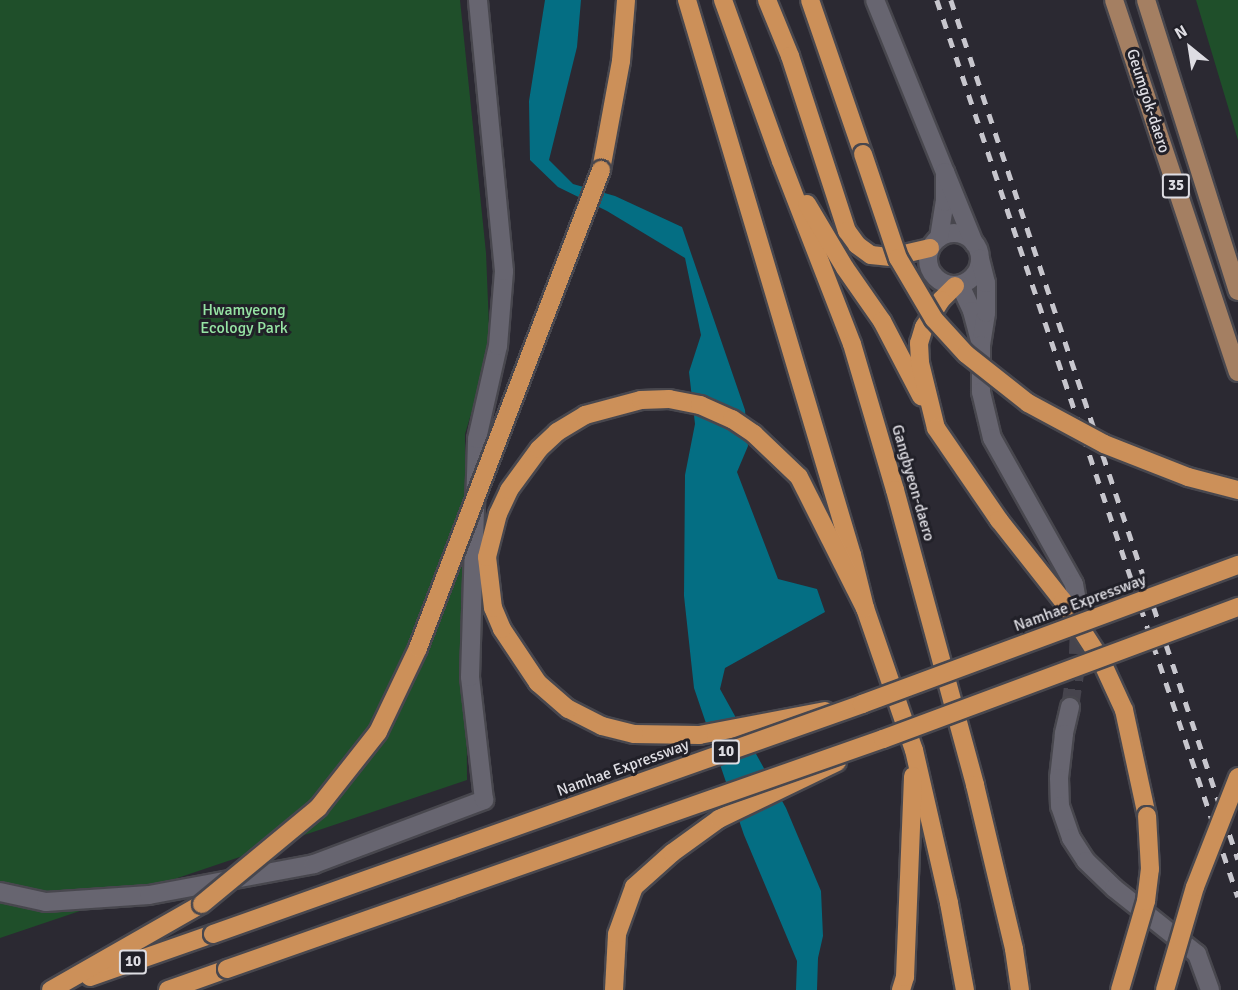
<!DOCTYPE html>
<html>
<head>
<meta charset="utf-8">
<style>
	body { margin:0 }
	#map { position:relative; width:1238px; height:990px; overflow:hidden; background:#2b2932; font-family:Signika,sans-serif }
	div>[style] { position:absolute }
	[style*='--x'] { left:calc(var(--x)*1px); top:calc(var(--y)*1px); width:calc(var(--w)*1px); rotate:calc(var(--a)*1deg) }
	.green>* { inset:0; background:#1f4f2a }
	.water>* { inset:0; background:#046e83 }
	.minor-tunnel>* { height:18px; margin-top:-9px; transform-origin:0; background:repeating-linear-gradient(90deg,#46444d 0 18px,transparent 0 27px) }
	.roads { filter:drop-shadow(2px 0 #48474e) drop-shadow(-2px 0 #48474e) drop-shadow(0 2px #48474e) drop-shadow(0 -2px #48474e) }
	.minor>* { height:18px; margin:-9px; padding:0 9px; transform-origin:9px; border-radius:9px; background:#676570 }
	.minor>.ring { margin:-9px; padding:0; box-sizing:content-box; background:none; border:18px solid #676570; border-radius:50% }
	.major>* { height:18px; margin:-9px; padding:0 9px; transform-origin:9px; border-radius:9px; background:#a47f62 }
	.highway>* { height:18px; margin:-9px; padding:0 9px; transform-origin:9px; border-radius:9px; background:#cc9059 }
	.rail>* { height:4.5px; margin-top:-2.25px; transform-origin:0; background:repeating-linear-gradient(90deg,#c7c6cd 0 10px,transparent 0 20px) }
	.bridges { filter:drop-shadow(2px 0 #48474e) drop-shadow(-2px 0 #48474e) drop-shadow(0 2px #48474e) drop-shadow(0 -2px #48474e) }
	.highway-bridge>* { height:18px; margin:-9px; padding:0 9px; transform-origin:9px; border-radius:9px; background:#cc9059 }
	span { translate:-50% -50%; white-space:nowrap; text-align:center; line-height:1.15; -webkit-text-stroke:6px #212028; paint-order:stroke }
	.shield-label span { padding:2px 4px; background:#212028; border:2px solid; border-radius:4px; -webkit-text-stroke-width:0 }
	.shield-label { font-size:15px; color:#dedde3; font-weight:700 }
	.street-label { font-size:16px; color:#dedde3 }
	.park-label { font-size:16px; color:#96e4a4 }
	.north { position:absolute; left:1160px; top:18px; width:60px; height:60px; -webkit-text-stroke:4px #212028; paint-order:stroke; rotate:330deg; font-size:16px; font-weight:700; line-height:24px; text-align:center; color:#dedde3 }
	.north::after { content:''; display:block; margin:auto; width:21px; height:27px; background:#dedde3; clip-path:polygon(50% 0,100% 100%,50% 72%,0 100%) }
</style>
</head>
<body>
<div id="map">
	<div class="green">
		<div style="clip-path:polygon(0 0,460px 0,486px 253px,490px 351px,465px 434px,467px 780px,0 938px)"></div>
		<div style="clip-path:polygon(1196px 0,1238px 0,1238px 140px)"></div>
	</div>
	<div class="water">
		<div style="clip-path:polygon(545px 0,581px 0,577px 47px,549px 160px,573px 184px,615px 196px,682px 227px,745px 410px,748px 446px,737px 472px,778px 579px,817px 589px,825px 612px,725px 668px,720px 689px,786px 808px,821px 891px,823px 936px,818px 958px,817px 990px,796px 990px,797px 961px,744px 835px,694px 688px,684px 596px,685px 475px,695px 424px,689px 372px,701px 335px,685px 258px,607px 211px,558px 187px,530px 160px,529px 101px)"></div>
	</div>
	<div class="minor-tunnel">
		<div style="--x:1070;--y:707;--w:54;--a:-81.4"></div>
		<div style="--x:1078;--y:654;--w:37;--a:-88"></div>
	</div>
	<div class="roads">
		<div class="minor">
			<div style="--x:875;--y:0;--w:186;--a:67.9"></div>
			<div class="ring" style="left:928px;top:233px;width:34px;height:34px"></div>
			<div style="--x:939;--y:238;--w:36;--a:-81"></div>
			<div style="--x:945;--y:202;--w:30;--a:-90"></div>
			<div style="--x:945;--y:172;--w:77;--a:67.8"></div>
			<div style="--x:960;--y:285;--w:29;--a:65"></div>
			<div style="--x:972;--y:311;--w:35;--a:75"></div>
			<div style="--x:981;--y:345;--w:32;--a:-81"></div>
			<div style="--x:986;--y:313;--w:30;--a:-90"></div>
			<div style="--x:986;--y:283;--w:25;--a:-104"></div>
			<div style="--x:981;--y:345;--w:47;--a:90"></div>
			<div style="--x:981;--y:392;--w:47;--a:76.6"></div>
			<div style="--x:992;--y:438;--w:167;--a:60.7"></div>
			<div style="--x:1074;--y:584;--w:27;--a:80"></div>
			<div style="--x:1070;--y:707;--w:28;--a:103"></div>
			<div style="--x:1064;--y:734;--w:44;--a:96.5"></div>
			<div style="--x:1059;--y:778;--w:28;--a:88"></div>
			<div style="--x:1060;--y:806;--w:34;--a:71"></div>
			<div style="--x:1071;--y:838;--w:27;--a:57"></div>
			<div style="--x:1086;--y:861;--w:39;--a:44"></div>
			<div style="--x:1114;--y:888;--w:106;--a:38.5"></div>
			<div style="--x:1197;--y:954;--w:38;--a:70"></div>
			<div style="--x:0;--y:892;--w:47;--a:12.3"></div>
			<div style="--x:46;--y:902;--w:103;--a:-3.9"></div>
			<div style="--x:149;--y:895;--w:168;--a:-10.6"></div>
			<div style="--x:314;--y:864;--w:182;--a:-20.6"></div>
			<div style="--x:484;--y:800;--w:124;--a:-96.5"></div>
			<div style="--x:470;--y:677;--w:238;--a:-88.3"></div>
			<div style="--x:477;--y:439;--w:95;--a:-77.3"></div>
			<div style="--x:498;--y:346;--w:75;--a:-85.4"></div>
			<div style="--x:504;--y:271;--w:272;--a:-95.5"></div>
		</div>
		<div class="major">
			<div style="--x:1114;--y:0;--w:392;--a:71.6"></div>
			<div style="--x:1146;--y:0;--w:305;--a:72.5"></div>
		</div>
		<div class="highway">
			<div style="--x:687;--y:0;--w:579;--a:73.44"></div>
			<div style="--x:852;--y:555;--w:55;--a:76.2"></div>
			<div style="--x:865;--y:608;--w:150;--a:71"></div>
			<div style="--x:914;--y:750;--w:157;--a:77.1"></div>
			<div style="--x:949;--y:903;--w:88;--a:79.6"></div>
			<div style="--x:723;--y:0;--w:171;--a:70.2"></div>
			<div style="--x:781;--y:161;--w:196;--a:68.8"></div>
			<div style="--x:852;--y:344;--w:152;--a:73.6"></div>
			<div style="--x:895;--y:490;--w:306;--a:74.8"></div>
			<div style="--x:975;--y:785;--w:169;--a:76.6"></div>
			<div style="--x:1014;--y:949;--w:41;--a:81.7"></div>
			<div style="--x:767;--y:0;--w:61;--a:67.7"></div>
			<div style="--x:790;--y:56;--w:184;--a:72"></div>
			<div style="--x:847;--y:231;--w:17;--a:54"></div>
			<div style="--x:857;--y:245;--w:17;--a:36"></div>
			<div style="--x:871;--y:255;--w:20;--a:6"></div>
			<div style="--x:891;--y:257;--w:40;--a:-13"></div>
			<div style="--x:810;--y:0;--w:163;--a:71"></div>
			<div style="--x:601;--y:170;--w:111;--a:-79.6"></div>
			<div style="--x:621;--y:61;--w:61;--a:-85.3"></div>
			<div style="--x:807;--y:204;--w:74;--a:59.3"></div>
			<div style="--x:845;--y:268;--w:65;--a:55.1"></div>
			<div style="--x:882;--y:321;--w:85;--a:62.5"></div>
			<div style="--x:955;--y:286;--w:20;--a:135"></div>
			<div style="--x:941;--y:300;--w:32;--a:122"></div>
			<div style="--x:924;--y:327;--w:17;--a:107"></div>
			<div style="--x:919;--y:343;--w:20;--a:87"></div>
			<div style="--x:920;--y:363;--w:67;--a:76.2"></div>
			<div style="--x:936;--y:428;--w:112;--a:55.6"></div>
			<div style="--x:999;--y:520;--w:103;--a:51.7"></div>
			<div style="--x:1063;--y:601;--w:70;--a:57.2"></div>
			<div style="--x:1101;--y:660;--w:55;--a:65.3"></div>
			<div style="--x:1124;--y:710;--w:108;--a:77.8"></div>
			<div style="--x:825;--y:711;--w:128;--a:169.2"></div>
			<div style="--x:699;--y:735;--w:65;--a:-179.1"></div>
			<div style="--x:634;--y:734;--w:33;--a:-166"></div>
			<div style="--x:602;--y:726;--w:38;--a:-153"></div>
			<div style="--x:568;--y:709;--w:40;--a:-139"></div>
			<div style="--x:538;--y:683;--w:65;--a:-123.7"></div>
			<div style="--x:502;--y:629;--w:23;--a:-113"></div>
			<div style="--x:493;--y:608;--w:51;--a:-96.7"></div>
			<div style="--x:487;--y:557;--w:44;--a:-75.7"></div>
			<div style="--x:498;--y:514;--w:26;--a:-65"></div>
			<div style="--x:509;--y:490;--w:51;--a:-53.8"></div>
			<div style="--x:539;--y:449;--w:25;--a:-43"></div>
			<div style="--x:557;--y:432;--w:33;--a:-31"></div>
			<div style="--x:585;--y:415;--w:58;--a:-15"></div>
			<div style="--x:641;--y:400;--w:28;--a:-2"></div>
			<div style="--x:669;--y:399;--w:32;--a:11"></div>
			<div style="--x:700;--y:405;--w:35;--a:24"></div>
			<div style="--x:732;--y:419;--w:27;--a:34"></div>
			<div style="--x:754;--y:434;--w:62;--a:43.7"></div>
			<div style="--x:799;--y:477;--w:147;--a:63.3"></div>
			<div style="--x:90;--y:977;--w:130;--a:-19.3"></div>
			<div style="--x:51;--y:990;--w:174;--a:-29.7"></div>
			<div style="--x:168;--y:990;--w:63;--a:-19.6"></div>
			<div style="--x:614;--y:990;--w:56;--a:-86.9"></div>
			<div style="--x:617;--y:934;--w:50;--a:-70.1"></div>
			<div style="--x:634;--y:887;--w:51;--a:-41.8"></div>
			<div style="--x:672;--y:853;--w:58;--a:-35.9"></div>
			<div style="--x:719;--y:819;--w:131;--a:-25.8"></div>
			<div style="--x:901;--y:990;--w:14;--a:-73"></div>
			<div style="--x:905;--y:977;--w:201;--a:-87.7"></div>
		</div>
	</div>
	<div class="rail">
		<div style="--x:937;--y:0;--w:946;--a:71.45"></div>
		<div style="--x:951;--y:0;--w:906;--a:71.53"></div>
	</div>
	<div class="bridges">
		<div class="highway-bridge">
			<div style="--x:863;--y:154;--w:110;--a:71.4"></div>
			<div style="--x:898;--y:258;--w:71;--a:59.5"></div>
			<div style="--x:934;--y:319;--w:47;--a:47.6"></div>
			<div style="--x:966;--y:354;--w:79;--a:38.3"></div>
			<div style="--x:1028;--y:403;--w:86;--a:28.3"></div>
			<div style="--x:1104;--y:444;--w:90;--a:21.4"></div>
			<div style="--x:1188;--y:477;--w:52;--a:14.6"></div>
			<div style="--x:202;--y:904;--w:151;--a:-39.6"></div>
			<div style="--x:318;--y:808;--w:97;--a:-51.7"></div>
			<div style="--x:378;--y:732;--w:93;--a:-64.5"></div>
			<div style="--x:418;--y:648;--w:512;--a:-69.05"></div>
			<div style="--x:213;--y:934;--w:689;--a:-19.51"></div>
			<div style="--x:862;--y:704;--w:401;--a:-20.3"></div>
			<div style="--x:227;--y:969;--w:695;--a:-19.32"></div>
			<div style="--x:883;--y:739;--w:379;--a:-20.4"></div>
			<div style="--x:1120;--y:990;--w:93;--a:-73.7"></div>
			<div style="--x:1146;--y:901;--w:32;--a:-83"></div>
			<div style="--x:1150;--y:869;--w:53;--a:-93.2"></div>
			<div style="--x:1165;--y:990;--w:107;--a:-73.8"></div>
			<div style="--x:1195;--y:887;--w:118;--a:-68.6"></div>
		</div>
	</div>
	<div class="shield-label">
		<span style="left:1176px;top:186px">35</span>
		<span style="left:726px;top:752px">10</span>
		<span style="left:133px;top:962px">10</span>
	</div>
	<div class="street-label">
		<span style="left:1148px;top:101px;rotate:72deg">Geumgok-daero</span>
		<span style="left:913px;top:483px;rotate:74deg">Gangbyeon-daero</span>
		<span style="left:1080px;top:603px;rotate:-20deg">Namhae Expressway</span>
		<span style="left:623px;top:768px;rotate:-20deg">Namhae Expressway</span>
	</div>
	<div class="park-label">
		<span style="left:244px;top:319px">Hwamyeong<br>Ecology Park</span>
	</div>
	<div class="north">N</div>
</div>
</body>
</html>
